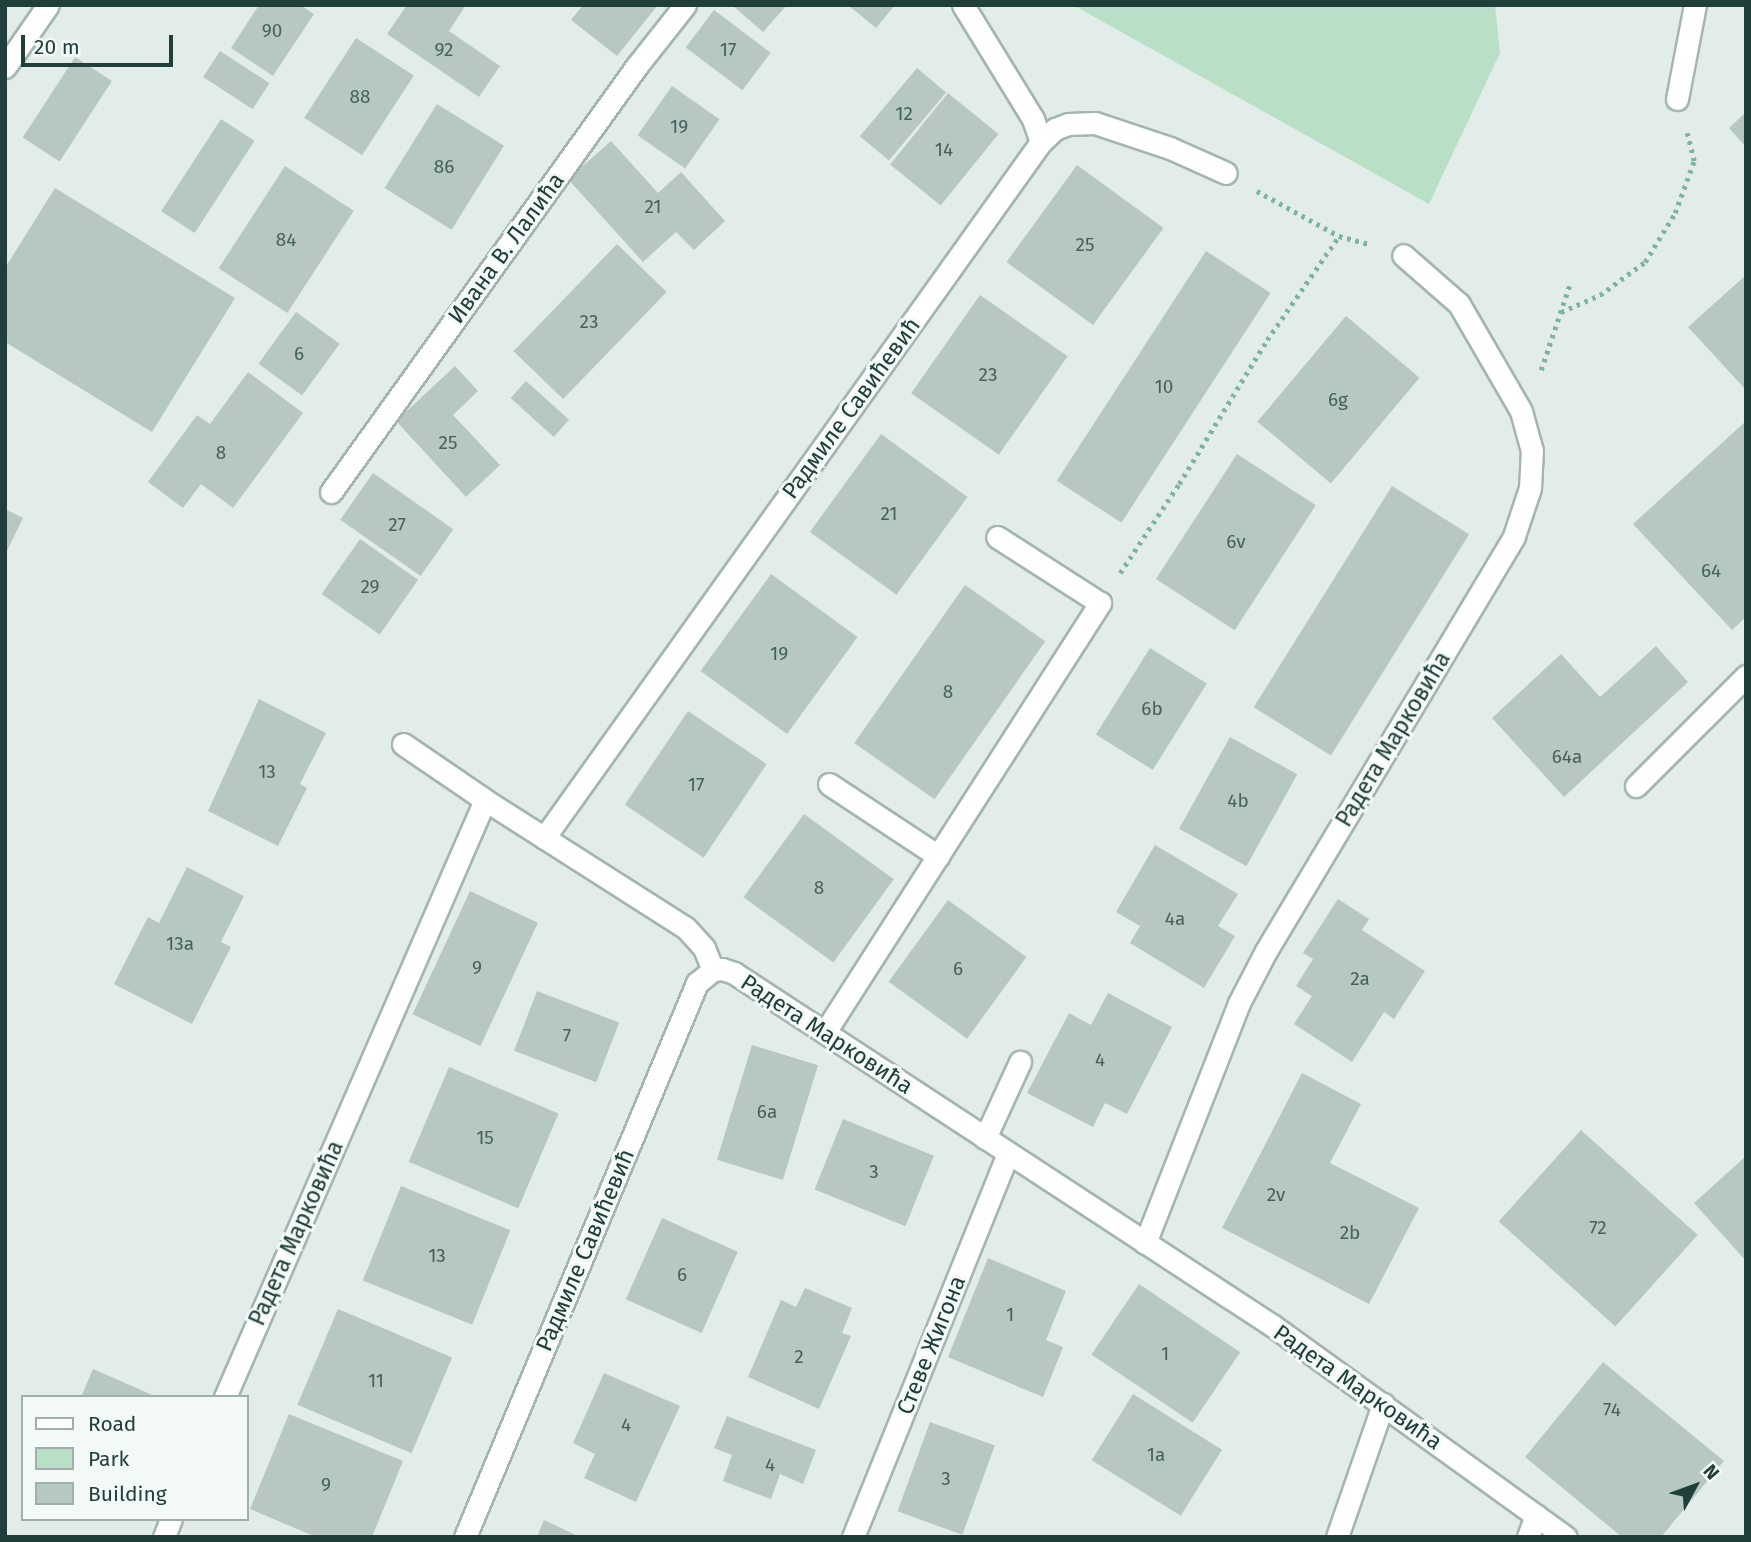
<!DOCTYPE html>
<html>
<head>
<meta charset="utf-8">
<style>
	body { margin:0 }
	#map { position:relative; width:1751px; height:1542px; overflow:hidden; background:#e2ede9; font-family:"Fira Sans",sans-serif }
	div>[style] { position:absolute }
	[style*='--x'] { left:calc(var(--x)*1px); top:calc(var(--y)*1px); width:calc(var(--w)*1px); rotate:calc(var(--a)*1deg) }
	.green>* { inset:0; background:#b9e0c7 }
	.building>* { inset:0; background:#b7c8c2; transform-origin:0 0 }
	.path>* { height:4.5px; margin-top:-2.25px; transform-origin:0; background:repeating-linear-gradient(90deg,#80b3a7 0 3.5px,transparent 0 8.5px) }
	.roads { filter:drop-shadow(2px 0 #a4b5b1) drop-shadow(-2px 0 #a4b5b1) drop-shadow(0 2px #a4b5b1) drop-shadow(0 -2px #a4b5b1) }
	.service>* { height:21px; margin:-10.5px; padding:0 10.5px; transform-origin:10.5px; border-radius:10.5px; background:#fff }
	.minor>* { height:21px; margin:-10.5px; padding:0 10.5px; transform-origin:10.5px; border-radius:10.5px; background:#fff }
	.secondary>* { height:21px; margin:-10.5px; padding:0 10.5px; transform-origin:10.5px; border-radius:10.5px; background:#fff }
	span { translate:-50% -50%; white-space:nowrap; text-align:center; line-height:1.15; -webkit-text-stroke:6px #f3f9f7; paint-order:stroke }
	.number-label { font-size:19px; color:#46615c }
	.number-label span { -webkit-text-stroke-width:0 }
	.street-label { font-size:23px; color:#203f3a }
	.frame { position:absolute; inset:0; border:7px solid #203f3a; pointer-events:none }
	.legend { position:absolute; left:21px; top:1395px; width:228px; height:126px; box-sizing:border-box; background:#f3f9f7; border:2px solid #9fafab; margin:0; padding:9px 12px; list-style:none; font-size:21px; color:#203f3a }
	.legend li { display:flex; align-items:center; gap:14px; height:35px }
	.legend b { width:35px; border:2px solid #9fafab }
	.north { position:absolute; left:1660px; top:1451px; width:70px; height:70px; -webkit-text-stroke:5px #f3f9f7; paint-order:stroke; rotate:49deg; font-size:19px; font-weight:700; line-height:28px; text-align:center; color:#203f3a }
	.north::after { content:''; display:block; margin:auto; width:24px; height:32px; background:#203f3a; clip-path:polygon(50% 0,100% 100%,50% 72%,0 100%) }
	.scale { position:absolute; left:21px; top:35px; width:152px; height:32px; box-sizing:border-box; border:4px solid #203f3a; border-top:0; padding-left:9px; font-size:21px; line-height:24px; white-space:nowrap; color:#203f3a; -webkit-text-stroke:5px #f3f9f7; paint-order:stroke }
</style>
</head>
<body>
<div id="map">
	<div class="green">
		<div style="clip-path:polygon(1073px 5px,1495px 5px,1500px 53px,1429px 204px)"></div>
	</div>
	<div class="building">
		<div style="clip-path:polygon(259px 5px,300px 5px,314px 14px,273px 76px,231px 48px)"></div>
		<div style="clip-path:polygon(407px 5px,466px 5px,449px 31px,500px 66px,479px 97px,387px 34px)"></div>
		<div style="clip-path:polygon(583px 5px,658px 5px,617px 56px,571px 20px)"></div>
		<div style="clip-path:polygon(732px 5px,787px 5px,763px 32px)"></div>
		<div style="clip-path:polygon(848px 5px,895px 5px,876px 28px)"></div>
		<div style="left:714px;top:10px;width:71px;height:47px;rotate:37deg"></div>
		<div style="left:356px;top:38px;width:69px;height:95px;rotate:33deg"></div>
		<div style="left:220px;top:51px;width:59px;height:31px;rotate:33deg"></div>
		<div style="left:75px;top:57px;width:44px;height:96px;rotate:33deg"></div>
		<div style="left:917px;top:68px;width:38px;height:89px;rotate:40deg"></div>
		<div style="left:672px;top:86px;width:58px;height:60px;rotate:35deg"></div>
		<div style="left:948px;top:93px;width:65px;height:92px;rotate:39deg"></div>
		<div style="left:437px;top:104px;width:79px;height:99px;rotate:32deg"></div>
		<div style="clip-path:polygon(1746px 112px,1746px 147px,1729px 128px)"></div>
		<div style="left:221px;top:119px;width:40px;height:110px;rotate:33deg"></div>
		<div style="clip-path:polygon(611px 141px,658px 193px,681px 172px,725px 221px,694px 250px,676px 232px,643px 262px,568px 179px)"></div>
		<div style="left:1077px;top:165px;width:107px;height:120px;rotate:36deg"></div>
		<div style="left:285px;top:166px;width:82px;height:122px;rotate:33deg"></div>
		<div style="clip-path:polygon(55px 188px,235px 298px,152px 432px,5px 342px,5px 268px)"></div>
		<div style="left:617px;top:244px;width:69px;height:149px;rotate:44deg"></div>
		<div style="left:1206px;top:251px;width:77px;height:274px;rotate:33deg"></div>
		<div style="clip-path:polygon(1746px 275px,1746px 390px,1688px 327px)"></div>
		<div style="left:980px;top:295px;width:107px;height:120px;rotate:35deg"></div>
		<div style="left:296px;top:312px;width:54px;height:64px;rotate:36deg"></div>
		<div style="left:1346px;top:316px;width:96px;height:138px;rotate:40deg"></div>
		<div style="clip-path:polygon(455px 366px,478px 391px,453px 415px,500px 465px,466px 497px,396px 421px)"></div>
		<div style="clip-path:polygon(248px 372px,303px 413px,233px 508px,201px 484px,183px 508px,148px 482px,197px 415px,210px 424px)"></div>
		<div style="left:526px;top:381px;width:58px;height:23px;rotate:42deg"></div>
		<div style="clip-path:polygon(1746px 421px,1746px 617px,1732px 630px,1633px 524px)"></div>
		<div style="left:881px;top:434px;width:107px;height:121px;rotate:36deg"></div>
		<div style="left:1237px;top:454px;width:94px;height:149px;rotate:33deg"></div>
		<div style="left:373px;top:473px;width:98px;height:57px;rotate:35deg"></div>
		<div style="left:1392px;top:486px;width:91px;height:261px;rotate:32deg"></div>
		<div style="clip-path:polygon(5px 509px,23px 518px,5px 555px)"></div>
		<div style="left:360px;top:539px;width:71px;height:67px;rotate:35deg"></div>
		<div style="left:771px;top:574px;width:107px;height:120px;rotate:36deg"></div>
		<div style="left:965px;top:585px;width:98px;height:193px;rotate:35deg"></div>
		<div style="clip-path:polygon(1656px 646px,1688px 682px,1564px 797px,1492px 718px,1561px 654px,1600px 697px)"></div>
		<div style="left:1150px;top:648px;width:67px;height:102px;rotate:32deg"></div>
		<div style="clip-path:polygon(259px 699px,326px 733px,300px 784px,307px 788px,278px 846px,208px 811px)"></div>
		<div style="left:688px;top:711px;width:95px;height:113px;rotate:34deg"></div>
		<div style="left:1230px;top:737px;width:77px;height:105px;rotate:29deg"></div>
		<div style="left:804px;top:814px;width:111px;height:103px;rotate:36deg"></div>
		<div style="clip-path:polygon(1155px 845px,1238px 894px,1218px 926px,1235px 936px,1204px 988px,1130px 943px,1140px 926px,1116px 912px)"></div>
		<div style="clip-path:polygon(187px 867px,244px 896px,221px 942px,231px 947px,192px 1024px,114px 984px,148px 917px,159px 923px)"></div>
		<div style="left:470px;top:891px;width:75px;height:136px;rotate:25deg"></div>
		<div style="clip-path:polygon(1338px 899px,1369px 919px,1362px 930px,1425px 971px,1394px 1019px,1384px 1012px,1352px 1062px,1294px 1024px,1312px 996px,1296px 986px,1313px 959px,1303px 953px)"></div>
		<div style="left:948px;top:900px;width:97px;height:101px;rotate:36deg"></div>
		<div style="left:537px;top:991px;width:88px;height:64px;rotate:21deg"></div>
		<div style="clip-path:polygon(1108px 993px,1172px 1027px,1127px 1114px,1105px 1103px,1093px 1127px,1027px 1093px,1069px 1013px,1091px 1025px)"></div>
		<div style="left:752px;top:1045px;width:69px;height:120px;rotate:17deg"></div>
		<div style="left:449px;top:1067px;width:119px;height:103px;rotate:23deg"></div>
		<div style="clip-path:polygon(1302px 1073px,1361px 1104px,1330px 1163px,1419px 1208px,1369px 1304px,1222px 1228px)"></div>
		<div style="left:843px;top:1119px;width:98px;height:76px;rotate:22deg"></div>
		<div style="left:1581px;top:1130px;width:157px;height:123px;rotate:42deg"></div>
		<div style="clip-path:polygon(1746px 1156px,1746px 1261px,1694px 1203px)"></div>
		<div style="left:401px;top:1186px;width:118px;height:102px;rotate:22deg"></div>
		<div style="left:662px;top:1218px;width:83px;height:89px;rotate:24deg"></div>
		<div style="clip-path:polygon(988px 1258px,1066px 1291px,1046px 1340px,1063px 1347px,1043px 1397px,948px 1357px)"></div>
		<div style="left:1139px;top:1284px;width:122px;height:85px;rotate:34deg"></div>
		<div style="clip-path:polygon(805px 1288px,852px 1308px,842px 1333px,851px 1336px,819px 1409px,748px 1377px,781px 1300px,796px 1307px)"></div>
		<div style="left:338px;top:1309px;width:124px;height:104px;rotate:23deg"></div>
		<div style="clip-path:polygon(1603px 1362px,1724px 1461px,1661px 1537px,1622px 1537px,1525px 1457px)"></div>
		<div style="clip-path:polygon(93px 1369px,157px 1397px,81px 1397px)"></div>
		<div style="clip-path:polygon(604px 1373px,680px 1406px,636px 1502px,584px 1478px,595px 1454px,573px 1443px)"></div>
		<div style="left:1133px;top:1394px;width:105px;height:78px;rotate:32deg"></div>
		<div style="clip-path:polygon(289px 1414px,403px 1461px,372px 1537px,316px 1537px,250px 1509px)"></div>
		<div style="clip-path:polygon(727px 1416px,816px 1450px,803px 1484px,780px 1474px,771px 1499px,723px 1481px,732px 1455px,714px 1448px)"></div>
		<div style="left:930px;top:1422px;width:69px;height:95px;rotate:20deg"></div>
		<div style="clip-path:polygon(544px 1520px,580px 1537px,537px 1537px)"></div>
	</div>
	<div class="path">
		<div style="--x:1257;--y:191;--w:94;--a:28.8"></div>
		<div style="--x:1339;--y:236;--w:31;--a:15"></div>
		<div style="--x:1561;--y:312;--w:43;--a:-23.6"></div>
		<div style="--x:1600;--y:295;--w:56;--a:-36.3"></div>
		<div style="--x:1645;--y:262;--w:57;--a:-58.5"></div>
		<div style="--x:1675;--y:213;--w:55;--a:-69.9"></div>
		<div style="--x:1694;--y:161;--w:29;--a:-104"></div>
		<div style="--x:1541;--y:370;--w:91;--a:-71.4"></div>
		<div style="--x:1120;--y:573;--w:107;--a:-56.5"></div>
		<div style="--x:1179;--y:484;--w:169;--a:-58.6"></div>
		<div style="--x:1267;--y:340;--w:126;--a:-55.3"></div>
	</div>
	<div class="roads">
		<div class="service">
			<div style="--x:1677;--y:99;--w:96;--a:-79.2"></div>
			<div style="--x:829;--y:784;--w:131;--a:33.4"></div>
			<div style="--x:1636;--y:786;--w:156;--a:-45"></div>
			<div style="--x:544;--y:838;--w:855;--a:-54.47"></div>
			<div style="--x:1041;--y:142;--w:19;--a:-43"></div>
			<div style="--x:1055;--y:129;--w:14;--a:-21"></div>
			<div style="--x:1068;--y:124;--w:27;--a:-2"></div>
			<div style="--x:1095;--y:123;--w:79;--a:18.4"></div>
			<div style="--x:1170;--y:148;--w:61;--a:24.1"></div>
			<div style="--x:825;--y:1032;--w:510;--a:-57.34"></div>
			<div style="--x:1100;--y:603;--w:122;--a:-147.3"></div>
			<div style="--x:985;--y:1138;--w:84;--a:-65.3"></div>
			<div style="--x:225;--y:1397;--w:651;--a:-66.47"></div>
			<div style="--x:164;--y:1537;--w:19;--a:-69"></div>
			<div style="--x:1337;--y:1537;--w:141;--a:-70.9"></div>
			<div style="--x:1528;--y:1537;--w:23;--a:-70"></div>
		</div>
		<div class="minor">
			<div style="--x:963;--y:5;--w:134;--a:58.4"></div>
			<div style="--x:1033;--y:119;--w:24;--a:71"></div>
			<div style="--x:331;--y:492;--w:523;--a:-54.33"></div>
			<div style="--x:636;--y:67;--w:79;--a:-51.7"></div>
			<div style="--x:403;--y:744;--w:99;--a:34.3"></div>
			<div style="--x:485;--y:800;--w:238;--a:32.5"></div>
			<div style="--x:686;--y:928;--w:27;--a:48"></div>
			<div style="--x:704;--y:948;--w:24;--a:68"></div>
			<div style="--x:713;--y:970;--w:9;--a:-6"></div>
			<div style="--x:722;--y:969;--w:13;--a:18"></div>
			<div style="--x:734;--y:973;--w:644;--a:33.22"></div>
			<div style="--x:1273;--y:1326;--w:361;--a:35.8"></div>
			<div style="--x:1145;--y:1243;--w:258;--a:-68.6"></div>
			<div style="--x:1239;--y:1003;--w:59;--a:-62.6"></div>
			<div style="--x:1266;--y:951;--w:483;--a:-59.1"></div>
			<div style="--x:1514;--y:536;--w:51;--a:-71.6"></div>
			<div style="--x:1530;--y:488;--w:37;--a:-87"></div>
			<div style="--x:1532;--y:451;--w:41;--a:-105.4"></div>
			<div style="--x:1521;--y:411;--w:124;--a:-120.1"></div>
			<div style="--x:1459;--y:304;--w:74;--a:-138.8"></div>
			<div style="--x:465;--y:1537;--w:601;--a:-67.28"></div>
			<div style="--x:697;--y:983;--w:21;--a:-39"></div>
			<div style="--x:853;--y:1537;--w:414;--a:-68"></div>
		</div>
		<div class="secondary">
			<div style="--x:5;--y:67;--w:75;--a:-55.3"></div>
		</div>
	</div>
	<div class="number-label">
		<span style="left:272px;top:31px">90</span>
		<span style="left:444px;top:50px">92</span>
		<span style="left:728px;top:50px">17</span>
		<span style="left:360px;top:97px">88</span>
		<span style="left:904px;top:114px">12</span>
		<span style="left:679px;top:127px">19</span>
		<span style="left:944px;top:150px">14</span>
		<span style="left:444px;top:167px">86</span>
		<span style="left:653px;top:207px">21</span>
		<span style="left:286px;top:240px">84</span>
		<span style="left:1085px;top:245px">25</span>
		<span style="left:589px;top:322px">23</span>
		<span style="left:299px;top:354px">6</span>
		<span style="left:988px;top:375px">23</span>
		<span style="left:1164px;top:387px">10</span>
		<span style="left:1338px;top:400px">6g</span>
		<span style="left:448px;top:443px">25</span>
		<span style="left:221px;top:453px">8</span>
		<span style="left:889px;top:514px">21</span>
		<span style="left:397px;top:525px">27</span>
		<span style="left:1236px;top:542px">6v</span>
		<span style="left:1711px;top:571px">64</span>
		<span style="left:370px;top:587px">29</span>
		<span style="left:779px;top:654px">19</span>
		<span style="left:948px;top:692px">8</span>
		<span style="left:1152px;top:709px">6b</span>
		<span style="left:1567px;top:757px">64a</span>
		<span style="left:267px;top:772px">13</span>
		<span style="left:696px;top:785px">17</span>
		<span style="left:1238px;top:801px">4b</span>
		<span style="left:819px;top:888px">8</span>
		<span style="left:1175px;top:919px">4a</span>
		<span style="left:180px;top:944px">13a</span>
		<span style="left:477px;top:968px">9</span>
		<span style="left:958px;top:969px">6</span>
		<span style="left:1360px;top:979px">2a</span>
		<span style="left:567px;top:1036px">7</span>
		<span style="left:1100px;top:1060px">4</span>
		<span style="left:767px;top:1112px">6a</span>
		<span style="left:485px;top:1138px">15</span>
		<span style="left:874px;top:1172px">3</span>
		<span style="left:1276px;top:1195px">2v</span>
		<span style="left:1598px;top:1228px">72</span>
		<span style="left:1350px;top:1233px">2b</span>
		<span style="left:437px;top:1256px">13</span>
		<span style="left:682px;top:1275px">6</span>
		<span style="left:1010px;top:1315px">1</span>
		<span style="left:1165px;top:1354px">1</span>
		<span style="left:799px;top:1357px">2</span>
		<span style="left:376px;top:1381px">11</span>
		<span style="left:1612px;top:1410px">74</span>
		<span style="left:626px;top:1425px">4</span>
		<span style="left:1156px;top:1455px">1a</span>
		<span style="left:770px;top:1465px">4</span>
		<span style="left:946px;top:1479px">3</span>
		<span style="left:326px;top:1485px">9</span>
	</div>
	<div class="street-label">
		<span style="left:506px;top:248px;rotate:-54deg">Ивана В. Лалића</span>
		<span style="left:851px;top:408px;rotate:-54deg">Радмиле Савићевић</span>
		<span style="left:1393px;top:739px;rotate:-59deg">Радета Марковића</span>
		<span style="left:827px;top:1034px;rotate:33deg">Радета Марковића</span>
		<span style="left:296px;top:1233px;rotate:-66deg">Радета Марковића</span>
		<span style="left:585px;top:1250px;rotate:-67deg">Радмиле Савићевић</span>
		<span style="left:931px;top:1345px;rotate:-68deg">Стеве Жигона</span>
		<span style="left:1358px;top:1387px;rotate:35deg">Радета Марковића</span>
	</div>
	<div class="frame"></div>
	<ul class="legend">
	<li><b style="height:9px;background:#fff"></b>Road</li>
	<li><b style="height:19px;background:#b9e0c7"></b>Park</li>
	<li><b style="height:19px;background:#b7c8c2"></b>Building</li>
	</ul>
	<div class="north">N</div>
	<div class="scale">20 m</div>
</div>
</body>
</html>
